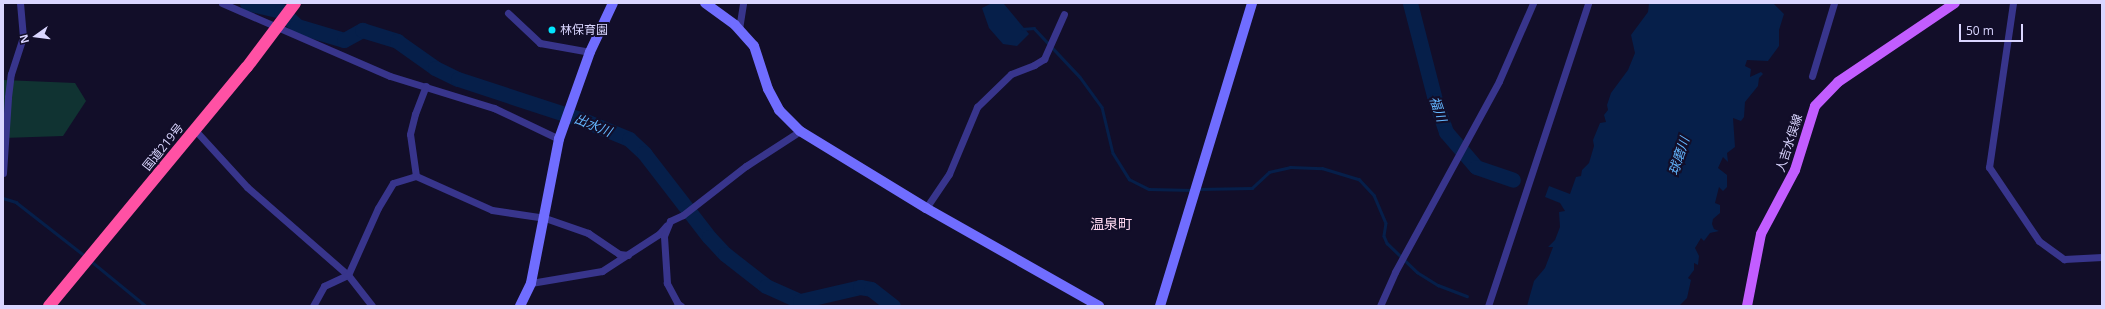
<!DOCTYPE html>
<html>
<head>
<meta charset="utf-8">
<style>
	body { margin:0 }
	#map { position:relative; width:2105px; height:309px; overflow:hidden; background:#120e29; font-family:"Open Sans","Noto Sans JP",sans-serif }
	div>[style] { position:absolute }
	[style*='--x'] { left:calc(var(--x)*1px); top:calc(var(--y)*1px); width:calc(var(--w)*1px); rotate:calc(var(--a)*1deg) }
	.green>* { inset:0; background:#103332 }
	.water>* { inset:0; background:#061f4a }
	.stream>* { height:2.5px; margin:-1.25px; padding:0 1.25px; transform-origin:1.25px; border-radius:1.25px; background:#061f4a }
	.river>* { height:15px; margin:-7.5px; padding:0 7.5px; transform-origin:7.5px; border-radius:7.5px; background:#061f4a }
	.street>* { height:7px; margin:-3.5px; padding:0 3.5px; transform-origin:3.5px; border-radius:3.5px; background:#38358c }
	.secondary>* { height:10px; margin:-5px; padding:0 5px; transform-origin:5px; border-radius:5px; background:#706dff }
	.primary>* { height:10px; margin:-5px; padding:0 5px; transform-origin:5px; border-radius:5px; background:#c25dff }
	.highway>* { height:12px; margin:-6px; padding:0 6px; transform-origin:6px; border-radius:6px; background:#ff51a4 }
	.dots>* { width:11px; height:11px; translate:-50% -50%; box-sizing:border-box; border:2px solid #120e29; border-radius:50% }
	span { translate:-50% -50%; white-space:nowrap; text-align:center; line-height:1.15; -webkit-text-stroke:4px #120e29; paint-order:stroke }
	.poi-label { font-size:12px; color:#dad6ff }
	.left { translate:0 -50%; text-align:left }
	.street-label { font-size:12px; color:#dad6ff }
	.water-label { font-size:13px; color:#64b7ff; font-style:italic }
	.quarter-label { font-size:14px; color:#ffd8f1 }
	.frame { position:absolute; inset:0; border:4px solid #dad6ff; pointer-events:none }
	.north { position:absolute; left:16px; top:16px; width:40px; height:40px; -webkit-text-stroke:3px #120e29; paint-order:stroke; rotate:256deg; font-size:11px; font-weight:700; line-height:16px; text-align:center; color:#dad6ff }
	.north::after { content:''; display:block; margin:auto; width:14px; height:18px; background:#dad6ff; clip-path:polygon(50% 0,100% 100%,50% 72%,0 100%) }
	.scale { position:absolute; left:1959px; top:24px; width:64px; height:18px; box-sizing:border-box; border:2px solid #dad6ff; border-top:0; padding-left:5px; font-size:12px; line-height:14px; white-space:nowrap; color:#dad6ff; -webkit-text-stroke:3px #120e29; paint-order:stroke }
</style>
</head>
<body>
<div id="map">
	<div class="green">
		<div style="clip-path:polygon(3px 80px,75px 83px,86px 101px,63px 136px,3px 138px)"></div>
	</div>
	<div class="water">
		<div style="clip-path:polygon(992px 3px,1004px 4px,1029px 34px,1017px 46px,1003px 44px,989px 28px,982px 8px)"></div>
		<div style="clip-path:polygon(1649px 3px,1773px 3px,1784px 14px,1779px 30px,1779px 46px,1768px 61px,1747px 60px,1745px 66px,1751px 69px,1750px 77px,1761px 72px,1763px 74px,1759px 78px,1758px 86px,1745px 102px,1744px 117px,1741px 121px,1733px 118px,1735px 147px,1727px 153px,1728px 162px,1723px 157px,1718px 168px,1727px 175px,1727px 187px,1723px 191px,1719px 187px,1715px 203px,1720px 205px,1720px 213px,1713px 219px,1712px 224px,1714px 229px,1719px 231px,1710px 233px,1704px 241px,1701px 238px,1695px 248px,1699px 256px,1698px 265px,1694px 263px,1694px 270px,1688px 278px,1691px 280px,1687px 298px,1679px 306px,1527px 306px,1534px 281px,1545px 268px,1553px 247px,1548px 247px,1555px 240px,1560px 227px,1559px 212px,1565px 211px,1560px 203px,1545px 197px,1549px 186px,1570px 194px,1576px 177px,1581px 176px,1582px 170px,1589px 163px,1594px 146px,1593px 140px,1600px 123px,1606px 122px,1604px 115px,1608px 110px,1607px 105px,1611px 93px,1628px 70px,1635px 53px,1631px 35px,1648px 12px)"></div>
	</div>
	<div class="stream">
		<div style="--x:1022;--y:29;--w:12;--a:-5"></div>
		<div style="--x:1034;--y:28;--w:67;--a:46.8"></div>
		<div style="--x:1080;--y:77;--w:37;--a:54"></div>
		<div style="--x:1102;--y:107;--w:47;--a:76.6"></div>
		<div style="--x:1113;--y:153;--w:31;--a:58"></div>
		<div style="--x:1129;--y:179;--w:22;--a:27"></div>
		<div style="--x:1149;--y:189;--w:44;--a:1.3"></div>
		<div style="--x:1198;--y:189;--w:54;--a:-1.1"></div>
		<div style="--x:1252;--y:188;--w:23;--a:-43"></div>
		<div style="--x:1269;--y:172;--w:22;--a:-13"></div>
		<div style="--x:1290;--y:167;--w:32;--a:2"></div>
		<div style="--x:1322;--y:168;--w:39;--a:17"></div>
		<div style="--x:1359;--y:179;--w:22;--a:47"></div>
		<div style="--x:1374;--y:195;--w:30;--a:67"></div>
		<div style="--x:1386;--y:223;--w:13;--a:99"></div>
		<div style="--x:1384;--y:236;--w:8;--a:67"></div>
		<div style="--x:1387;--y:243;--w:42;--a:44"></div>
		<div style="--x:1417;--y:272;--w:25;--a:32"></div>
		<div style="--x:1438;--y:285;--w:31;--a:21"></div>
		<div style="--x:3;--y:198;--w:14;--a:17"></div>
		<div style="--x:16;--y:202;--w:88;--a:38"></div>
		<div style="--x:91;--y:261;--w:71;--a:39.3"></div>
	</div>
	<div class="river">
		<div style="--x:247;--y:3;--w:35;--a:13"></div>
		<div style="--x:281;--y:11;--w:22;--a:43"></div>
		<div style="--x:297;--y:26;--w:49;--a:16.6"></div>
		<div style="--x:344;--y:40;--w:21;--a:-29"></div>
		<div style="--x:362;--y:30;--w:37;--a:17"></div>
		<div style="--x:397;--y:41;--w:47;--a:35.4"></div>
		<div style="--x:435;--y:68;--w:25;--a:26"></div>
		<div style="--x:458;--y:79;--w:132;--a:18.2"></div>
		<div style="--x:583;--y:120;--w:50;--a:22.4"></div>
		<div style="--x:629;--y:139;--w:21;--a:43"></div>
		<div style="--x:644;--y:153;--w:106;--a:52.3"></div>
		<div style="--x:709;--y:237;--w:23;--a:47"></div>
		<div style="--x:725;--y:254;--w:52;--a:38"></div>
		<div style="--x:766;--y:286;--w:37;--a:24"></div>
		<div style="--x:800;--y:301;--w:62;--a:-13.1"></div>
		<div style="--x:860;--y:287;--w:11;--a:10"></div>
		<div style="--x:871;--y:289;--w:28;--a:38"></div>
		<div style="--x:1410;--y:3;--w:100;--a:75.5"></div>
		<div style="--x:1435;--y:100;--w:34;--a:71"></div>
		<div style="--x:1446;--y:132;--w:46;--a:49.4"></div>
		<div style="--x:1476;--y:167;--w:39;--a:19"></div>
	</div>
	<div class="street">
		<div style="--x:222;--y:3;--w:183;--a:23.5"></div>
		<div style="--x:390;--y:76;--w:109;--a:17.1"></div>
		<div style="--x:494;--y:108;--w:72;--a:25.5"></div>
		<div style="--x:2013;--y:3;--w:166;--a:98.3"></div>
		<div style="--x:1989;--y:167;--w:89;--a:56"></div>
		<div style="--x:2039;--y:241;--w:31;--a:36"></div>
		<div style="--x:2064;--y:259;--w:38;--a:-3"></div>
		<div style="--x:508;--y:13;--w:44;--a:43.2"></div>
		<div style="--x:540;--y:43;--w:51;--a:10.2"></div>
		<div style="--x:739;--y:29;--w:26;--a:-81"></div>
		<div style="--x:1812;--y:76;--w:76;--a:-73.2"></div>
		<div style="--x:195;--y:130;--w:77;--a:47.6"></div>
		<div style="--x:247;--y:187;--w:134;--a:41.1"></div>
		<div style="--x:348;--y:275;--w:39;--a:52"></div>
		<div style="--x:3;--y:173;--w:76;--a:-86.2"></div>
		<div style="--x:8;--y:97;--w:23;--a:-83"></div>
		<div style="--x:11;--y:74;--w:39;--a:-72"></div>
		<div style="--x:23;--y:37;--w:34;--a:-95"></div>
		<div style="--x:416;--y:176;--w:83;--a:24.1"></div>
		<div style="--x:492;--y:210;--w:54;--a:8.6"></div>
		<div style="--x:545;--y:218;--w:46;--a:19.2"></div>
		<div style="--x:588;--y:233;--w:37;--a:34"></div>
		<div style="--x:619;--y:254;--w:9;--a:6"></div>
		<div style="--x:926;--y:208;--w:41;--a:-55.9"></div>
		<div style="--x:949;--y:174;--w:73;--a:-67.3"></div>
		<div style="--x:977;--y:107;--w:47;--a:-44.1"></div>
		<div style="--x:1011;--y:74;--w:25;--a:-21"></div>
		<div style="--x:1034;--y:65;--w:12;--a:-31"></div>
		<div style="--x:1044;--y:59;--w:49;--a:-66"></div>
		<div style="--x:531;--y:283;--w:72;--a:-9.6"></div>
		<div style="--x:602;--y:271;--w:68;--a:-33"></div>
		<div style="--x:659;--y:234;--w:11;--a:-49"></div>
		<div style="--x:313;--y:306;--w:23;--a:-61"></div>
		<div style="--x:324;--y:286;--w:26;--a:-25"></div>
		<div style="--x:348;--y:275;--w:73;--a:-65.9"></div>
		<div style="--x:378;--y:208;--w:29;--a:-59"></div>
		<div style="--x:393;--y:183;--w:24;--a:-17"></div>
		<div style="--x:416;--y:176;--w:42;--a:-98.1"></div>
		<div style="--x:410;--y:134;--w:21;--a:-76"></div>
		<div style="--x:415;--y:114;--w:30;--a:-69"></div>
		<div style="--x:681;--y:306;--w:4;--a:-146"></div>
		<div style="--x:678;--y:304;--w:24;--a:-118"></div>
		<div style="--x:667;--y:283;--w:47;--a:-93.7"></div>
		<div style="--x:664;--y:236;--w:16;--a:-68"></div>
		<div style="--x:670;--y:221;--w:14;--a:-25"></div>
		<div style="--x:683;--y:215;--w:80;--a:-37.9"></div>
		<div style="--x:746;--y:166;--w:64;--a:-32.9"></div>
		<div style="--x:1380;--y:306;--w:37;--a:-66"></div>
		<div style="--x:1395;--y:272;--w:217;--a:-61.4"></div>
		<div style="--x:1499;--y:81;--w:85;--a:-66.4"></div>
		<div style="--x:1488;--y:306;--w:319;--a:-71.7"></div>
	</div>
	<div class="secondary">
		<div style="--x:705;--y:3;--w:37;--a:36"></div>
		<div style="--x:735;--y:25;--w:28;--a:48"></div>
		<div style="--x:754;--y:46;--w:45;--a:72"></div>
		<div style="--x:768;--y:89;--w:24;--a:62"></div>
		<div style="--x:779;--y:110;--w:30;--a:45"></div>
		<div style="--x:800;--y:131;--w:148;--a:31.4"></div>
		<div style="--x:926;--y:208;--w:199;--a:29.5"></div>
		<div style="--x:520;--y:306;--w:25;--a:-64"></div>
		<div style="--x:531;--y:283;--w:147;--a:-79"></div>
		<div style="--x:559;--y:139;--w:92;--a:-70.4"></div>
		<div style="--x:590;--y:52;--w:54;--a:-64.9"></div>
		<div style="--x:1160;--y:306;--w:317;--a:-73.1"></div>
	</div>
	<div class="primary">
		<div style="--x:1747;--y:306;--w:73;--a:-79"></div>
		<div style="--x:1761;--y:234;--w:72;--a:-62"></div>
		<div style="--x:1795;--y:170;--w:67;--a:-72.6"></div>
		<div style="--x:1815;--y:106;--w:33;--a:-46"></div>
		<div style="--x:1838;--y:82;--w:141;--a:-34"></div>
	</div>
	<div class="highway">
		<div style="--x:49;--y:306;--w:310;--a:-50.4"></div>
		<div style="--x:247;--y:67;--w:80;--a:-53.1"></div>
	</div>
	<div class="dots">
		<div style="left:552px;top:30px;background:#02e6ff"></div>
	</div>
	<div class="poi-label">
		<span class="left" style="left:560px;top:30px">林保育園</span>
	</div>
	<div class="street-label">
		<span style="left:1789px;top:143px;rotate:-72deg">人吉水俣線</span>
		<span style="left:163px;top:147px;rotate:-51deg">国道219号</span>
	</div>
	<div class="water-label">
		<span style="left:1438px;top:109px;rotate:71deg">福川</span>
		<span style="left:593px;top:125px;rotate:22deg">出水川</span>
		<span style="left:1679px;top:156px;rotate:-72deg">球磨川</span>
	</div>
	<div class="quarter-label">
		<span style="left:1111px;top:224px">温泉町</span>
	</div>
	<div class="frame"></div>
	<div class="north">N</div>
	<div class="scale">50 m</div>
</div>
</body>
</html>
